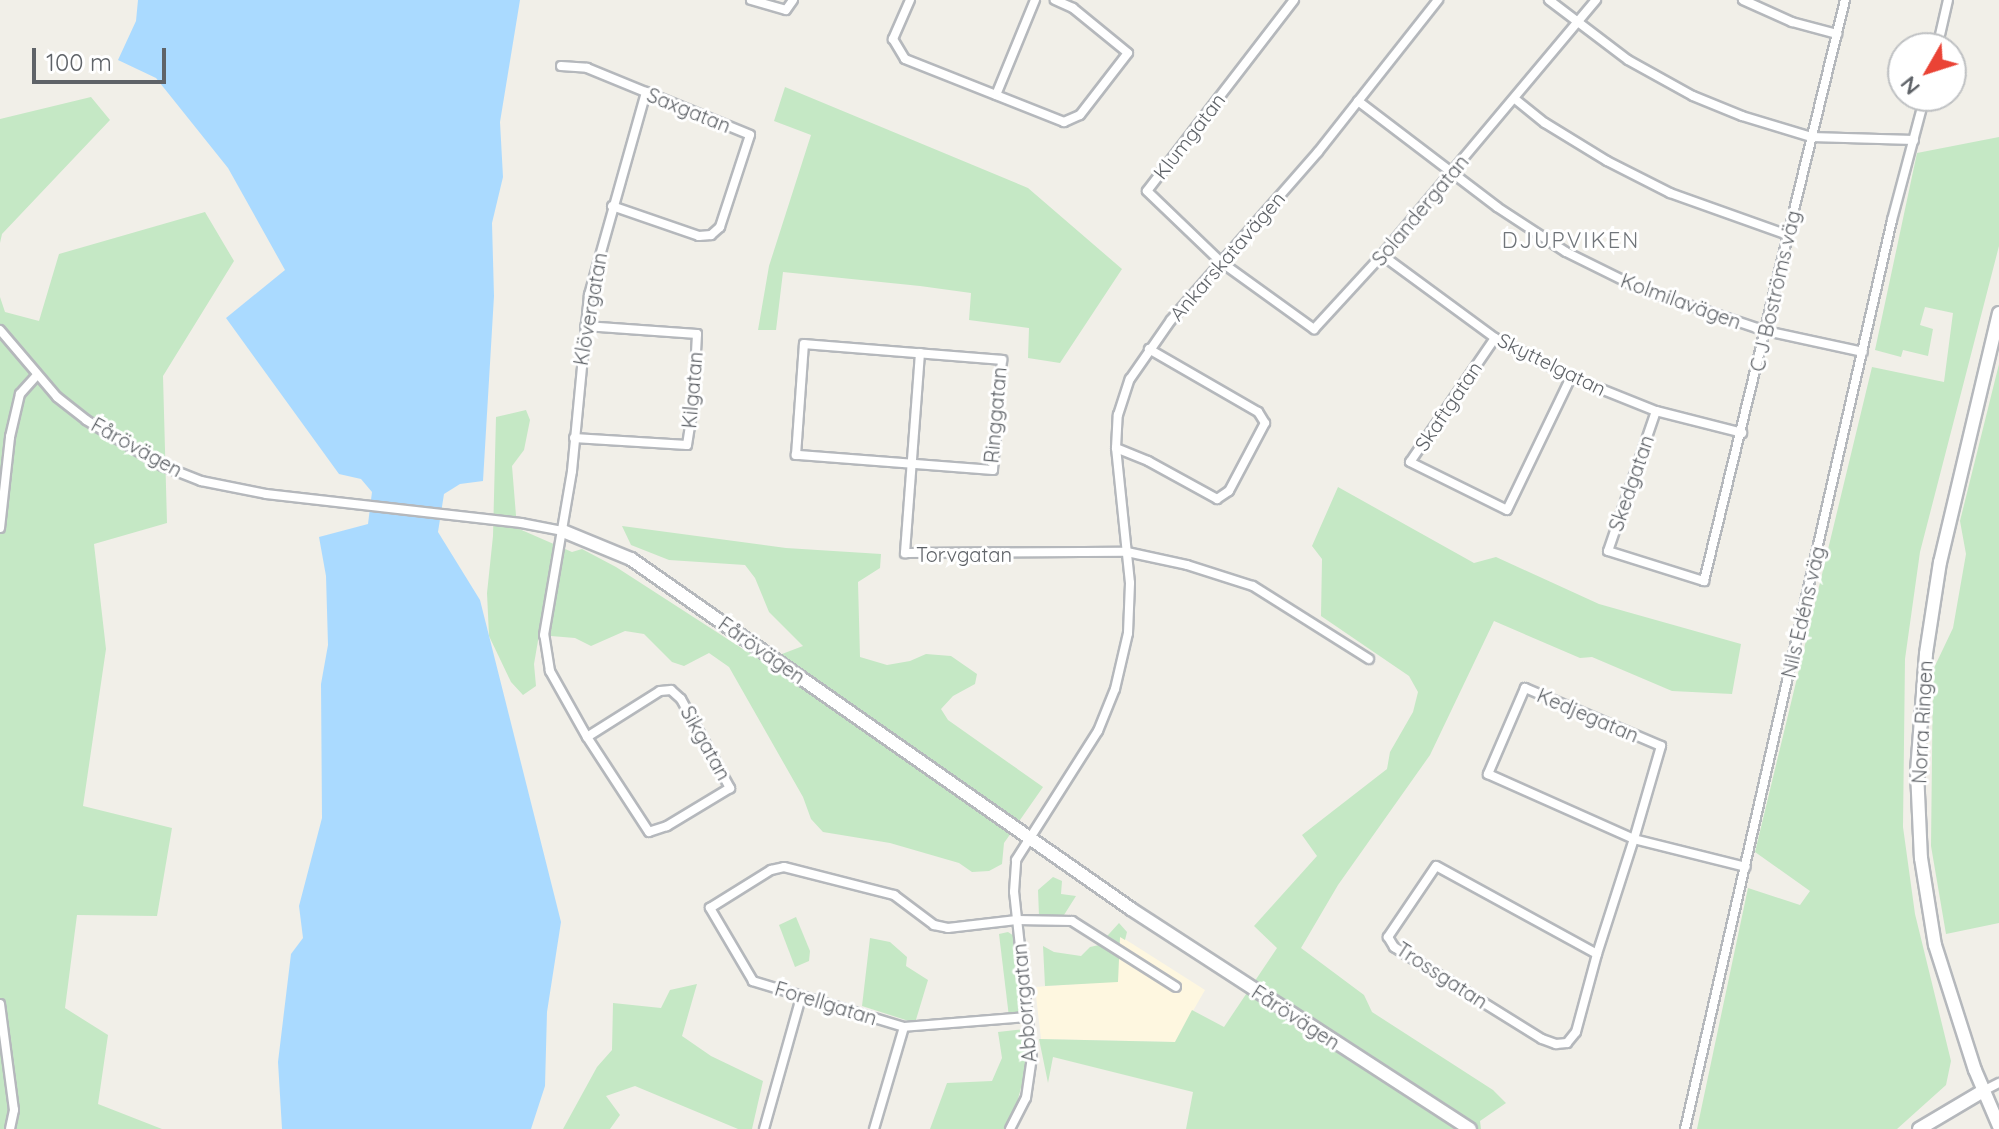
<!DOCTYPE html>
<html>
<head>
<meta charset="utf-8">
<style>
	body { margin:0 }
	#map { position:relative; width:1999px; height:1129px; overflow:hidden; background:#f1efe8; font-family:Quicksand,sans-serif }
	div>[style] { position:absolute }
	[style*='--x'] { left:calc(var(--x)*1px); top:calc(var(--y)*1px); width:calc(var(--w)*1px); rotate:calc(var(--a)*1deg) }
	.commercial>* { inset:0; background:#fef7e0 }
	.green>* { inset:0; background:#c5e8c5 }
	.water>* { inset:0; background:#aadaff }
	.roads { filter:drop-shadow(2px 0 #b5b8bc) drop-shadow(-2px 0 #b5b8bc) drop-shadow(0 2px #b5b8bc) drop-shadow(0 -2px #b5b8bc) }
	.street>* { height:8px; margin:-4px; padding:0 4px; transform-origin:4px; border-radius:4px; background:#fff }
	.secondary>* { height:12px; margin:-6px; padding:0 6px; transform-origin:6px; border-radius:6px; background:#fff }
	span { translate:-50% -50%; white-space:nowrap; text-align:center; line-height:1.15; -webkit-text-stroke:6px #fff; paint-order:stroke }
	.street-label { font-size:20px; color:#5f6368 }
	.neighbourhood-label { font-size:22px; color:#70757a; letter-spacing:2px }
	.north { position:absolute; left:1887px; top:32px; width:80px; height:80px; box-sizing:border-box; background:#fff; border:2px solid #bfc1c3; border-radius:50%; rotate:231deg; font-size:22px; font-weight:700; line-height:32px; text-align:center; color:#5f6368 }
	.north::after { content:''; display:block; margin:auto; width:28px; height:36px; background:#ea4335; clip-path:polygon(50% 0,100% 100%,50% 72%,0 100%) }
	.scale { position:absolute; left:32px; top:48px; width:134px; height:36px; box-sizing:border-box; border:4px solid #5f6368; border-top:0; padding-left:10px; font-size:24px; line-height:28px; white-space:nowrap; color:#5f6368; -webkit-text-stroke:6px #fff; paint-order:stroke }
</style>
</head>
<body>
<div id="map">
	<div class="commercial">
		<div style="clip-path:polygon(1120px 936px,1205px 990px,1175px 1042px,1041px 1039px,1035px 987px,1117px 981px)"></div>
	</div>
	<div class="green">
		<div style="clip-path:polygon(785px 87px,1028px 188px,1122px 269px,1060px 363px,1028px 358px,1029px 328px,969px 320px,971px 293px,920px 286px,783px 272px,776px 330px,758px 330px,769px 266px,811px 135px,774px 121px)"></div>
		<div style="clip-path:polygon(91px 97px,110px 120px,2px 234px,0 243px,0 119px)"></div>
		<div style="clip-path:polygon(1999px 137px,1999px 246px,1920px 552px,1905px 659px,1903px 827px,1915px 914px,1951px 1061px,1946px 1085px,1897px 1129px,1697px 1129px,1748px 888px,1800px 905px,1810px 891px,1755px 852px,1872px 367px,1944px 382px,1953px 313px,1925px 307px,1920px 325px,1933px 329px,1928px 356px,1903px 350px,1901px 357px,1875px 350px,1917px 153px)"></div>
		<div style="clip-path:polygon(205px 212px,234px 261px,163px 376px,167px 523px,94px 544px,106px 649px,83px 806px,172px 828px,157px 916px,77px 915px,65px 1008px,108px 1035px,98px 1104px,162px 1129px,0 1129px,0 297px,5px 312px,39px 321px,59px 254px)"></div>
		<div style="clip-path:polygon(1999px 364px,1999px 923px,1946px 934px,1931px 846px,1933px 670px,1953px 628px,1966px 554px,1960px 521px)"></div>
		<div style="clip-path:polygon(526px 410px,530px 420px,524px 450px,512px 466px,517px 528px,572px 552px,582px 549px,616px 567px,746px 651px,782px 654px,803px 646px,769px 612px,755px 578px,745px 565px,669px 560px,631px 545px,622px 526px,786px 548px,881px 554px,880px 568px,858px 582px,860px 657px,887px 665px,910px 661px,926px 654px,951px 656px,977px 674px,975px 684px,953px 696px,941px 709px,948px 720px,1043px 787px,1004px 843px,1002px 864px,989px 871px,972px 872px,959px 863px,890px 843px,823px 832px,811px 819px,803px 797px,729px 667px,709px 653px,684px 666px,672px 662px,644px 634px,625px 631px,591px 646px,575px 638px,539px 635px,534px 664px,536px 686px,523px 695px,511px 682px,489px 636px,487px 593px,493px 536px,496px 417px)"></div>
		<div style="clip-path:polygon(1338px 487px,1474px 563px,1496px 557px,1599px 604px,1741px 644px,1732px 694px,1672px 691px,1592px 657px,1580px 658px,1494px 621px,1430px 755px,1338px 885px,1301px 948px,1364px 995px,1372px 1012px,1493px 1090px,1506px 1103px,1480px 1121px,1481px 1129px,1186px 1129px,1193px 1092px,1053px 1057px,1048px 1083px,1039px 1039px,1175px 1042px,1192px 1010px,1224px 1027px,1277px 948px,1254px 926px,1317px 856px,1302px 835px,1387px 769px,1390px 752px,1413px 712px,1418px 692px,1409px 676px,1321px 616px,1322px 559px,1312px 546px)"></div>
		<div style="clip-path:polygon(1053px 877px,1062px 881px,1061px 894px,1076px 896px,1064px 915px,1039px 916px,1038px 890px)"></div>
		<div style="clip-path:polygon(796px 917px,810px 951px,809px 961px,795px 967px,779px 925px)"></div>
		<div style="clip-path:polygon(1119px 923px,1127px 932px,1125px 940px,1120px 937px,1118px 982px,1045px 986px,1043px 946px,1054px 952px,1081px 956px,1090px 947px,1099px 945px)"></div>
		<div style="clip-path:polygon(1008px 932px,1017px 938px,1024px 1012px,1009px 1017px,999px 934px)"></div>
		<div style="clip-path:polygon(870px 938px,890px 942px,907px 957px,906px 966px,928px 980px,915px 1023px,862px 1006px)"></div>
		<div style="clip-path:polygon(697px 984px,682px 1036px,711px 1056px,763px 1081px,752px 1129px,738px 1129px,635px 1086px,606px 1096px,620px 1115px,610px 1129px,563px 1129px,597px 1067px,612px 1050px,613px 1003px,661px 1008px,670px 990px)"></div>
		<div style="clip-path:polygon(1025px 1029px,1027px 1066px,1012px 1121px,1005px 1129px,930px 1129px,947px 1083px,992px 1081px,1002px 1058px,998px 1032px)"></div>
	</div>
	<div class="water">
		<div style="clip-path:polygon(138px 0,520px 0,500px 122px,503px 177px,492px 223px,494px 296px,483px 481px,460px 484px,444px 494px,438px 532px,480px 600px,561px 922px,547px 1012px,545px 1086px,531px 1129px,282px 1129px,278px 1062px,291px 954px,303px 938px,299px 906px,322px 818px,321px 684px,328px 645px,326px 576px,319px 537px,368px 524px,372px 492px,361px 479px,339px 474px,226px 318px,285px 270px,228px 168px,156px 78px,118px 60px,136px 21px)"></div>
	</div>
	<div class="roads">
		<div class="street">
			<div style="--x:751;--y:0;--w:36;--a:16"></div>
			<div style="--x:786;--y:10;--w:12;--a:-55"></div>
			<div style="--x:910;--y:0;--w:43;--a:113.6"></div>
			<div style="--x:893;--y:39;--w:23;--a:59"></div>
			<div style="--x:905;--y:59;--w:171;--a:21.6"></div>
			<div style="--x:1064;--y:122;--w:17;--a:-24"></div>
			<div style="--x:1080;--y:115;--w:78;--a:-52.3"></div>
			<div style="--x:1128;--y:53;--w:71;--a:-140.7"></div>
			<div style="--x:1073;--y:8;--w:20;--a:-156"></div>
			<div style="--x:1294;--y:0;--w:241;--a:127.6"></div>
			<div style="--x:1147;--y:191;--w:103;--a:43.8"></div>
			<div style="--x:1221;--y:262;--w:115;--a:35.8"></div>
			<div style="--x:1314;--y:329;--w:100;--a:-47.4"></div>
			<div style="--x:1382;--y:255;--w:333;--a:-50"></div>
			<div style="--x:1549;--y:0;--w:99;--a:37.2"></div>
			<div style="--x:1628;--y:60;--w:74;--a:29"></div>
			<div style="--x:1693;--y:96;--w:53;--a:22.2"></div>
			<div style="--x:1742;--y:116;--w:72;--a:16.9"></div>
			<div style="--x:1811;--y:137;--w:103;--a:1.7"></div>
			<div style="--x:1743;--y:0;--w:54;--a:24.2"></div>
			<div style="--x:1792;--y:22;--w:47;--a:14.9"></div>
			<div style="--x:1937;--y:48;--w:49;--a:-77.1"></div>
			<div style="--x:561;--y:66;--w:26;--a:4"></div>
			<div style="--x:587;--y:68;--w:176;--a:22.3"></div>
			<div style="--x:750;--y:135;--w:97;--a:108.1"></div>
			<div style="--x:720;--y:227;--w:12;--a:138"></div>
			<div style="--x:711;--y:235;--w:12;--a:175"></div>
			<div style="--x:699;--y:236;--w:92;--a:-161"></div>
			<div style="--x:996;--y:95;--w:103;--a:-67.7"></div>
			<div style="--x:1515;--y:99;--w:38;--a:39"></div>
			<div style="--x:1545;--y:123;--w:73;--a:31.5"></div>
			<div style="--x:1607;--y:161;--w:71;--a:26.9"></div>
			<div style="--x:1670;--y:193;--w:125;--a:19.6"></div>
			<div style="--x:1358;--y:101;--w:175;--a:37.3"></div>
			<div style="--x:1497;--y:207;--w:82;--a:33.1"></div>
			<div style="--x:1566;--y:252;--w:84;--a:26.3"></div>
			<div style="--x:1641;--y:289;--w:132;--a:18.6"></div>
			<div style="--x:1766;--y:331;--w:99;--a:12.2"></div>
			<div style="--x:1382;--y:255;--w:140;--a:36.3"></div>
			<div style="--x:1495;--y:338;--w:85;--a:27.2"></div>
			<div style="--x:1571;--y:377;--w:92;--a:21.8"></div>
			<div style="--x:1656;--y:411;--w:89;--a:14.3"></div>
			<div style="--x:0;--y:330;--w:88;--a:49.6"></div>
			<div style="--x:57;--y:397;--w:37;--a:38"></div>
			<div style="--x:86;--y:420;--w:90;--a:30.9"></div>
			<div style="--x:163;--y:466;--w:41;--a:21.5"></div>
			<div style="--x:201;--y:481;--w:66;--a:11.3"></div>
			<div style="--x:266;--y:494;--w:257;--a:6.5"></div>
			<div style="--x:521;--y:523;--w:43;--a:10.8"></div>
			<div style="--x:1495;--y:338;--w:150;--a:124.4"></div>
			<div style="--x:1410;--y:462;--w:108;--a:26.3"></div>
			<div style="--x:1507;--y:510;--w:148;--a:-64.3"></div>
			<div style="--x:804;--y:344;--w:199;--a:4.6"></div>
			<div style="--x:1002;--y:360;--w:110;--a:94.7"></div>
			<div style="--x:993;--y:470;--w:198;--a:-175.6"></div>
			<div style="--x:796;--y:455;--w:111;--a:-85.9"></div>
			<div style="--x:920;--y:353;--w:201;--a:94.3"></div>
			<div style="--x:905;--y:553;--w:222;--a:-0.3"></div>
			<div style="--x:1127;--y:552;--w:61;--a:12.2"></div>
			<div style="--x:1187;--y:565;--w:69;--a:17.7"></div>
			<div style="--x:1253;--y:586;--w:137;--a:32.2"></div>
			<div style="--x:1656;--y:411;--w:148;--a:108.9"></div>
			<div style="--x:1608;--y:551;--w:101;--a:17.4"></div>
			<div style="--x:1704;--y:581;--w:598;--a:-76.36"></div>
			<div style="--x:574;--y:438;--w:113;--a:3.5"></div>
			<div style="--x:687;--y:445;--w:37;--a:-81"></div>
			<div style="--x:693;--y:408;--w:74;--a:-86.9"></div>
			<div style="--x:697;--y:334;--w:112;--a:-175.9"></div>
			<div style="--x:1116;--y:448;--w:35;--a:22"></div>
			<div style="--x:1148;--y:461;--w:79;--a:28.8"></div>
			<div style="--x:1217;--y:499;--w:14;--a:-34"></div>
			<div style="--x:1229;--y:491;--w:77;--a:-62.1"></div>
			<div style="--x:1265;--y:423;--w:13;--a:-122"></div>
			<div style="--x:1258;--y:412;--w:126;--a:-150"></div>
			<div style="--x:0;--y:528;--w:92;--a:-83.7"></div>
			<div style="--x:10;--y:437;--w:44;--a:-76.9"></div>
			<div style="--x:20;--y:394;--w:25;--a:-48"></div>
			<div style="--x:587;--y:737;--w:86;--a:-32.2"></div>
			<div style="--x:660;--y:691;--w:11;--a:-5"></div>
			<div style="--x:671;--y:690;--w:13;--a:42"></div>
			<div style="--x:681;--y:699;--w:102;--a:61.2"></div>
			<div style="--x:730;--y:788;--w:74;--a:148.9"></div>
			<div style="--x:667;--y:826;--w:19;--a:162"></div>
			<div style="--x:649;--y:832;--w:113;--a:-123.1"></div>
			<div style="--x:587;--y:737;--w:76;--a:-119.3"></div>
			<div style="--x:550;--y:671;--w:36;--a:-99"></div>
			<div style="--x:544;--y:635;--w:166;--a:-80.3"></div>
			<div style="--x:572;--y:471;--w:177;--a:-84.5"></div>
			<div style="--x:589;--y:295;--w:211;--a:-74.3"></div>
			<div style="--x:1597;--y:954;--w:183;--a:-151.3"></div>
			<div style="--x:1436;--y:866;--w:86;--a:124.1"></div>
			<div style="--x:1388;--y:937;--w:12;--a:59"></div>
			<div style="--x:1394;--y:947;--w:174;--a:31.9"></div>
			<div style="--x:1542;--y:1039;--w:15;--a:20"></div>
			<div style="--x:1556;--y:1044;--w:11;--a:-5"></div>
			<div style="--x:1567;--y:1043;--w:14;--a:-51"></div>
			<div style="--x:1576;--y:1032;--w:81;--a:-74.9"></div>
			<div style="--x:1597;--y:954;--w:121;--a:-72.2"></div>
			<div style="--x:1634;--y:839;--w:97;--a:-73.8"></div>
			<div style="--x:1661;--y:746;--w:148;--a:-156.9"></div>
			<div style="--x:1525;--y:688;--w:94;--a:113.3"></div>
			<div style="--x:1488;--y:774;--w:160;--a:24"></div>
			<div style="--x:1634;--y:839;--w:115;--a:14"></div>
			<div style="--x:0;--y:1004;--w:107;--a:82.5"></div>
			<div style="--x:14;--y:1110;--w:19;--a:102"></div>
			<div style="--x:1027;--y:1017;--w:123;--a:175.4"></div>
			<div style="--x:904;--y:1027;--w:158;--a:-163.1"></div>
			<div style="--x:753;--y:981;--w:85;--a:-120.5"></div>
			<div style="--x:710;--y:908;--w:72;--a:-31.9"></div>
			<div style="--x:771;--y:870;--w:13;--a:-13"></div>
			<div style="--x:784;--y:867;--w:114;--a:14.3"></div>
			<div style="--x:894;--y:895;--w:50;--a:36.9"></div>
			<div style="--x:934;--y:925;--w:14;--a:12"></div>
			<div style="--x:948;--y:928;--w:69;--a:-6.6"></div>
			<div style="--x:1017;--y:920;--w:55;--a:1"></div>
			<div style="--x:1072;--y:921;--w:123;--a:32.4"></div>
			<div style="--x:1983;--y:1091;--w:18;--a:-27"></div>
			<div style="--x:764;--y:1129;--w:137;--a:-74.3"></div>
			<div style="--x:874;--y:1129;--w:106;--a:-73.6"></div>
			<div style="--x:1010;--y:1129;--w:35;--a:-63"></div>
			<div style="--x:1026;--y:1098;--w:41;--a:-81.7"></div>
			<div style="--x:1032;--y:1057;--w:166;--a:-96.2"></div>
			<div style="--x:1014;--y:892;--w:32;--a:-86"></div>
			<div style="--x:1016;--y:860;--w:153;--a:-57.6"></div>
			<div style="--x:1098;--y:731;--w:45;--a:-68"></div>
			<div style="--x:1115;--y:689;--w:57;--a:-76.9"></div>
			<div style="--x:1128;--y:633;--w:50;--a:-87.7"></div>
			<div style="--x:1130;--y:583;--w:136;--a:-95.9"></div>
			<div style="--x:1116;--y:448;--w:33;--a:-87"></div>
			<div style="--x:1118;--y:415;--w:38;--a:-72"></div>
			<div style="--x:1130;--y:379;--w:72;--a:-55.2"></div>
			<div style="--x:1171;--y:320;--w:223;--a:-48.8"></div>
			<div style="--x:1318;--y:152;--w:194;--a:-51.7"></div>
			<div style="--x:1685;--y:1129;--w:932;--a:-77.17"></div>
			<div style="--x:1892;--y:220;--w:128;--a:-75.1"></div>
		</div>
		<div class="secondary">
			<div style="--x:1999;--y:313;--w:256;--a:103.3"></div>
			<div style="--x:1940;--y:562;--w:93;--a:98.7"></div>
			<div style="--x:1926;--y:654;--w:117;--a:94.4"></div>
			<div style="--x:1917;--y:771;--w:87;--a:87.4"></div>
			<div style="--x:1921;--y:858;--w:88;--a:80.9"></div>
			<div style="--x:1935;--y:945;--w:131;--a:72.3"></div>
			<div style="--x:1975;--y:1070;--w:61;--a:66.8"></div>
			<div style="--x:563;--y:531;--w:74;--a:22.4"></div>
			<div style="--x:631;--y:559;--w:610;--a:34.99"></div>
			<div style="--x:1131;--y:909;--w:404;--a:33"></div>
			<div style="--x:1919;--y:1129;--w:74;--a:-30.7"></div>
		</div>
	</div>
	<div class="street-label">
		<span style="left:689px;top:110px;rotate:22deg">Saxgatan</span>
		<span style="left:1189px;top:136px;rotate:-52deg">Klumgatan</span>
		<span style="left:1420px;top:210px;rotate:-50deg">Solandergatan</span>
		<span style="left:1227px;top:256px;rotate:-49deg">Ankarskatavägen</span>
		<span style="left:1775px;top:291px;rotate:-77deg">C J Boströms väg</span>
		<span style="left:1681px;top:301px;rotate:20deg">Kolmilavägen</span>
		<span style="left:590px;top:309px;rotate:-80deg">Klövergatan</span>
		<span style="left:1552px;top:364px;rotate:26deg">Skyttelgatan</span>
		<span style="left:692px;top:390px;rotate:-85deg">Kilgatan</span>
		<span style="left:1448px;top:406px;rotate:-56deg">Skaftgatan</span>
		<span style="left:995px;top:415px;rotate:-85deg">Ringgatan</span>
		<span style="left:137px;top:447px;rotate:29deg">Fårövägen</span>
		<span style="left:1631px;top:483px;rotate:-71deg">Skedgatan</span>
		<span style="left:964px;top:554px">Torvgatan</span>
		<span style="left:1803px;top:612px;rotate:-77deg">Nils Edéns väg</span>
		<span style="left:762px;top:650px;rotate:35deg">Fårövägen</span>
		<span style="left:1588px;top:715px;rotate:23deg">Kedjegatan</span>
		<span style="left:1922px;top:722px;rotate:-87deg">Norra Ringen</span>
		<span style="left:706px;top:743px;rotate:61deg">Sikgatan</span>
		<span style="left:1442px;top:975px;rotate:33deg">Trossgatan</span>
		<span style="left:826px;top:1003px;rotate:17deg">Forellgatan</span>
		<span style="left:1024px;top:1003px;rotate:-95deg">Abborrgatan</span>
		<span style="left:1296px;top:1017px;rotate:33deg">Fårövägen</span>
	</div>
	<div class="neighbourhood-label">
		<span style="left:1571px;top:241px">DJUPVIKEN</span>
	</div>
	<div class="north">N</div>
	<div class="scale">100 m</div>
</div>
</body>
</html>
